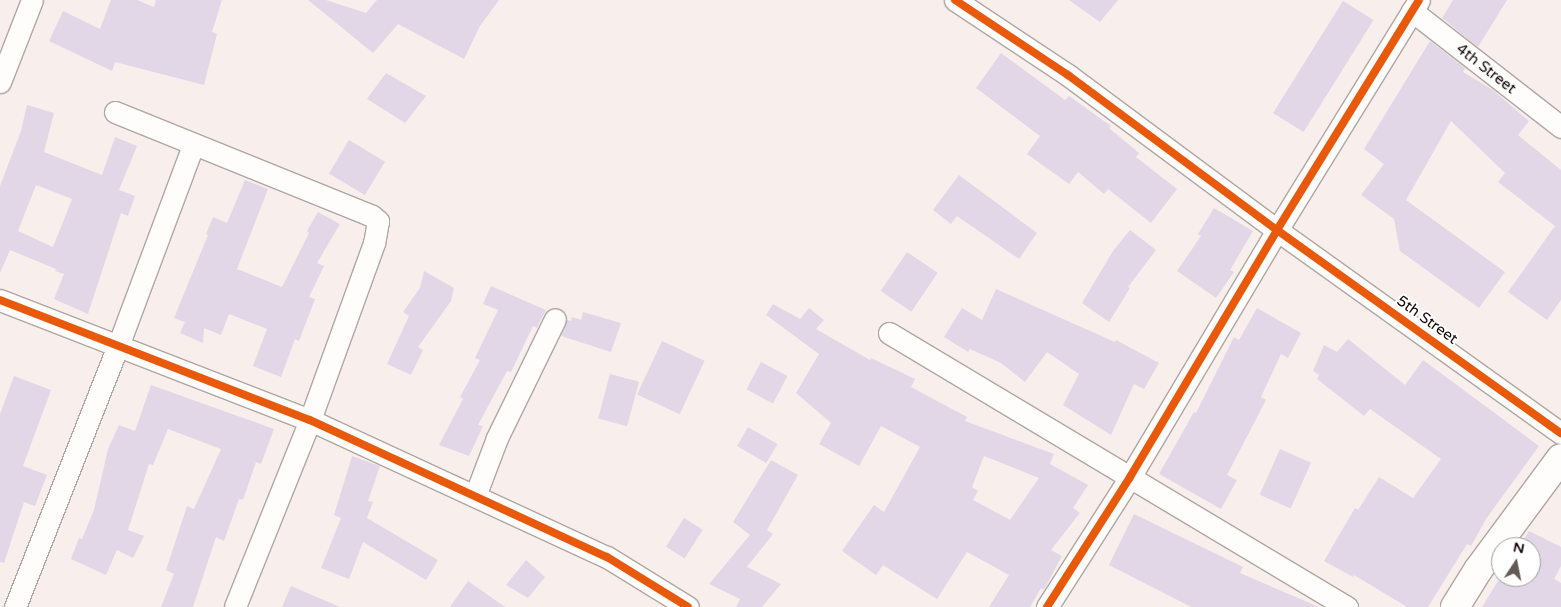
<!DOCTYPE html>
<html>
<head>
<meta charset="utf-8">
<style>
	body { margin:0 }
	#map { position:relative; width:1561px; height:607px; overflow:hidden; background:#f8efec; font-family:"Varela Round",sans-serif }
	div>[style] { position:absolute }
	[style*='--x'] { left:calc(var(--x)*1px); top:calc(var(--y)*1px); width:calc(var(--w)*1px); rotate:calc(var(--a)*1deg) }
	.building>* { inset:0; background:#e1d7e6; transform-origin:0 0 }
	.roads { filter:drop-shadow(1px 0 #b0a6a2) drop-shadow(-1px 0 #b0a6a2) drop-shadow(0 1px #b0a6a2) drop-shadow(0 -1px #b0a6a2) }
	.street>* { height:21px; margin:-10.5px; padding:0 10.5px; transform-origin:10.5px; border-radius:10.5px; background:#fefdfc }
	.secondary>* { height:28px; margin:-14px; padding:0 14px; transform-origin:14px; border-radius:14px; background:#fefdfc }
	.cycleway>* { height:8px; margin:-4px; padding:0 4px; transform-origin:4px; border-radius:4px; background:#e8590c }
	span { translate:-50% -50%; white-space:nowrap; text-align:center; line-height:1.15; -webkit-text-stroke:4px #fff; paint-order:stroke }
	.street-label { font-size:15px; color:#140804 }
	.north { position:absolute; left:1491px; top:537px; width:50px; height:50px; box-sizing:border-box; background:#fff; border:1px solid #a19c9b; border-radius:50%; rotate:11deg; font-size:14px; font-weight:700; line-height:20px; text-align:center; color:#140804 }
	.north::after { content:''; display:block; margin:auto; width:18px; height:22px; background:#645955; clip-path:polygon(50% 0,100% 100%,50% 72%,0 100%) }
</style>
</head>
<body>
<div id="map">
	<div class="building">
		<div style="clip-path:polygon(111px 0,137px 0,154px 7px,156px 0,222px 0,212px 32px,217px 34px,204px 85px,115px 62px,112px 71px,49px 41px,63px 11px,100px 29px)"></div>
		<div style="clip-path:polygon(308px 0,326px 0,366px 13px,377px 0,499px 0,480px 26px,464px 59px,398px 24px,373px 53px)"></div>
		<div style="clip-path:polygon(1069px 0,1118px 0,1100px 22px)"></div>
		<div style="clip-path:polygon(1453px 0,1507px 0,1478px 47px,1442px 18px)"></div>
		<div style="left:1343px;top:1px;width:36px;height:132px;rotate:32deg"></div>
		<div style="clip-path:polygon(1430px 41px,1465px 68px,1463px 72px,1493px 90px,1529px 121px,1518px 135px,1561px 170px,1561px 300px,1547px 320px,1508px 292px,1555px 226px,1498px 182px,1505px 173px,1451px 121px,1406px 200px,1505px 272px,1479px 308px,1400px 251px,1394px 219px,1361px 195px,1384px 164px,1364px 149px)"></div>
		<div style="clip-path:polygon(1001px 53px,1065px 100px,1069px 96px,1111px 126px,1109px 128px,1139px 153px,1136px 157px,1177px 189px,1151px 223px,1108px 189px,1104px 194px,1078px 172px,1069px 184px,1027px 154px,1040px 136px,976px 88px)"></div>
		<div style="clip-path:polygon(386px 73px,426px 96px,405px 123px,367px 99px)"></div>
		<div style="clip-path:polygon(evenodd,27px 105px,54px 113px,44px 152px,102px 175px,115px 137px,137px 146px,119px 190px,135px 196px,128px 216px,121px 213px,88px 314px,54px 299px,64px 274px,55px 271px,56px 269px,10px 250px,0 273px,0 186px,21px 131px,27px 105px,36px 185px,72px 199px,53px 247px,18px 231px,36px 185px)"></div>
		<div style="left:349px;top:140px;width:42px;height:39px;rotate:31deg"></div>
		<div style="clip-path:polygon(959px 175px,1037px 233px,1019px 259px,957px 216px,951px 224px,933px 210px)"></div>
		<div style="clip-path:polygon(245px 180px,268px 189px,237px 269px,282px 287px,309px 233px,307px 231px,318px 212px,340px 224px,317px 263px,324px 266px,309px 297px,315px 299px,299px 341px,295px 339px,281px 377px,253px 366px,267px 329px,229px 314px,221px 335px,204px 328px,203px 343px,180px 333px,185px 322px,174px 318px,208px 235px,206px 234px,213px 217px,227px 223px)"></div>
		<div style="clip-path:polygon(1214px 208px,1253px 231px,1230px 270px,1234px 272px,1216px 298px,1177px 271px,1201px 236px,1198px 234px)"></div>
		<div style="clip-path:polygon(1130px 230px,1156px 250px,1128px 287px,1130px 288px,1109px 322px,1082px 303px,1113px 251px)"></div>
		<div style="left:907px;top:252px;width:37px;height:47px;rotate:34deg"></div>
		<div style="clip-path:polygon(424px 271px,454px 288px,451px 301px,418px 347px,423px 350px,411px 375px,387px 364px,409px 316px,403px 312px,420px 288px)"></div>
		<div style="clip-path:polygon(491px 286px,546px 310px,537px 328px,533px 326px,511px 372px,507px 371px,478px 425px,483px 426px,469px 456px,439px 445px,463px 399px,460px 397px,480px 360px,475px 358px,498px 310px,483px 304px)"></div>
		<div style="clip-path:polygon(996px 289px,1115px 342px,1116px 340px,1159px 363px,1144px 389px,1134px 384px,1111px 435px,1063px 405px,1079px 374px,1047px 352px,1025px 382px,1001px 363px,970px 349px,968px 352px,944px 337px,962px 308px,982px 320px)"></div>
		<div style="clip-path:polygon(evenodd,773px 304px,800px 319px,809px 308px,824px 320px,816px 329px,870px 360px,871px 358px,915px 379px,911px 387px,967px 417px,965px 421px,1054px 454px,1050px 464px,1088px 485px,1073px 508px,1080px 513px,1051px 550px,1062px 556px,1046px 586px,1043px 590px,1041px 588px,1030px 607px,989px 607px,1009px 575px,967px 552px,937px 599px,883px 565px,876px 575px,842px 551px,874px 505px,884px 512px,920px 447px,881px 426px,859px 466px,819px 444px,831px 423px,796px 393px,819px 354px,766px 315px,773px 304px,984px 456px,1039px 478px,1010px 520px,973px 500px,978px 491px,972px 487px,984px 456px)"></div>
		<div style="clip-path:polygon(1257px 308px,1301px 333px,1288px 358px,1281px 354px,1261px 397px,1266px 400px,1227px 475px,1237px 480px,1221px 509px,1159px 474px,1194px 412px,1196px 413px,1234px 337px,1239px 340px)"></div>
		<div style="clip-path:polygon(583px 312px,621px 323px,611px 352px,561px 336px,567px 320px,571px 321px,572px 317px,581px 320px)"></div>
		<div style="clip-path:polygon(1348px 339px,1405px 385px,1423px 360px,1539px 446px,1486px 519px,1471px 546px,1467px 544px,1428px 607px,1407px 607px,1354px 575px,1353px 577px,1324px 561px,1355px 508px,1358px 510px,1379px 477px,1413px 498px,1441px 459px,1370px 409px,1364px 416px,1317px 379px,1319px 375px,1313px 371px,1324px 345px,1337px 352px)"></div>
		<div style="left:662px;top:341px;width:47px;height:59px;rotate:25deg"></div>
		<div style="left:761px;top:362px;width:30px;height:31px;rotate:28deg"></div>
		<div style="left:610px;top:374px;width:30px;height:46px;rotate:15deg"></div>
		<div style="clip-path:polygon(14px 376px,51px 390px,23px 466px,47px 475px,35px 506px,24px 502px,4px 563px,0 562px,0 414px)"></div>
		<div style="clip-path:polygon(151px 385px,274px 429px,261px 464px,256px 462px,243px 500px,239px 499px,224px 541px,216px 537px,193px 607px,161px 607px,174px 574px,166px 570px,187px 506px,194px 509px,221px 449px,168px 429px,153px 465px,149px 464px,128px 530px,144px 536px,133px 558px,117px 550px,106px 575px,71px 559px,79px 538px,82px 539px,94px 510px,108px 449px,119px 425px,135px 431px)"></div>
		<div style="left:748px;top:427px;width:34px;height:22px;rotate:30deg"></div>
		<div style="left:1280px;top:449px;width:34px;height:50px;rotate:24deg"></div>
		<div style="clip-path:polygon(352px 456px,380px 466px,368px 501px,373px 502px,367px 518px,438px 560px,426px 580px,363px 542px,349px 579px,321px 568px,341px 518px,334px 515px)"></div>
		<div style="clip-path:polygon(771px 460px,798px 475px,767px 530px,773px 534px,747px 567px,781px 584px,762px 607px,736px 607px,740px 599px,709px 584px,750px 535px,733px 522px)"></div>
		<div style="clip-path:polygon(1134px 514px,1243px 567px,1240px 573px,1319px 607px,1191px 607px,1109px 565px)"></div>
		<div style="left:684px;top:518px;width:22px;height:34px;rotate:32deg"></div>
		<div style="clip-path:polygon(1529px 531px,1561px 547px,1561px 566px,1554px 579px,1561px 583px,1561px 607px,1482px 607px,1501px 576px,1531px 577px,1531px 547px,1519px 547px)"></div>
		<div style="clip-path:polygon(526px 560px,545px 577px,528px 598px,506px 585px)"></div>
		<div style="clip-path:polygon(468px 581px,505px 607px,450px 607px)"></div>
		<div style="clip-path:polygon(291px 586px,340px 607px,282px 607px)"></div>
	</div>
	<div class="roads">
		<div class="street">
			<div style="--x:955;--y:0;--w:136;--a:33.6"></div>
			<div style="--x:1068;--y:75;--w:260;--a:36.6"></div>
			<div style="--x:1277;--y:230;--w:349;--a:35.6"></div>
			<div style="--x:1412;--y:11;--w:189;--a:37.9"></div>
			<div style="--x:0;--y:82;--w:88;--a:-68.7"></div>
			<div style="--x:115;--y:112;--w:277;--a:22"></div>
			<div style="--x:372;--y:216;--w:8;--a:40"></div>
			<div style="--x:378;--y:221;--w:22;--a:100"></div>
			<div style="--x:374;--y:243;--w:188;--a:109.9"></div>
			<div style="--x:310;--y:420;--w:201;--a:111.9"></div>
			<div style="--x:0;--y:300;--w:332;--a:21.2"></div>
			<div style="--x:310;--y:420;--w:327;--a:24.8"></div>
			<div style="--x:607;--y:557;--w:95;--a:31.7"></div>
			<div style="--x:889;--y:333;--w:534;--a:30.89"></div>
			<div style="--x:475;--y:496;--w:62;--a:-69.2"></div>
			<div style="--x:497;--y:438;--w:132;--a:-64"></div>
			<div style="--x:15;--y:607;--w:281;--a:-68.5"></div>
			<div style="--x:118;--y:346;--w:215;--a:-69.5"></div>
			<div style="--x:1047;--y:607;--w:154;--a:-57.4"></div>
			<div style="--x:1130;--y:477;--w:287;--a:-59.2"></div>
			<div style="--x:1277;--y:230;--w:270;--a:-58.3"></div>
		</div>
		<div class="secondary">
			<div style="--x:1455;--y:607;--w:44;--a:-58.1"></div>
			<div style="--x:1478;--y:570;--w:139;--a:-53.5"></div>
		</div>
	</div>
	<div class="cycleway">
		<div style="--x:955;--y:0;--w:136;--a:33.6"></div>
		<div style="--x:1068;--y:75;--w:260;--a:36.6"></div>
		<div style="--x:1277;--y:230;--w:349;--a:35.6"></div>
		<div style="--x:0;--y:300;--w:332;--a:21.2"></div>
		<div style="--x:310;--y:420;--w:327;--a:24.8"></div>
		<div style="--x:607;--y:557;--w:95;--a:31.7"></div>
		<div style="--x:1047;--y:607;--w:154;--a:-57.4"></div>
		<div style="--x:1130;--y:477;--w:287;--a:-59.2"></div>
		<div style="--x:1277;--y:230;--w:270;--a:-58.3"></div>
	</div>
	<div class="street-label">
		<span style="left:1486px;top:69px;rotate:38deg">4th Street</span>
		<span style="left:1427px;top:320px;rotate:36deg">5th Street</span>
	</div>
	<div class="north">N</div>
</div>
</body>
</html>
